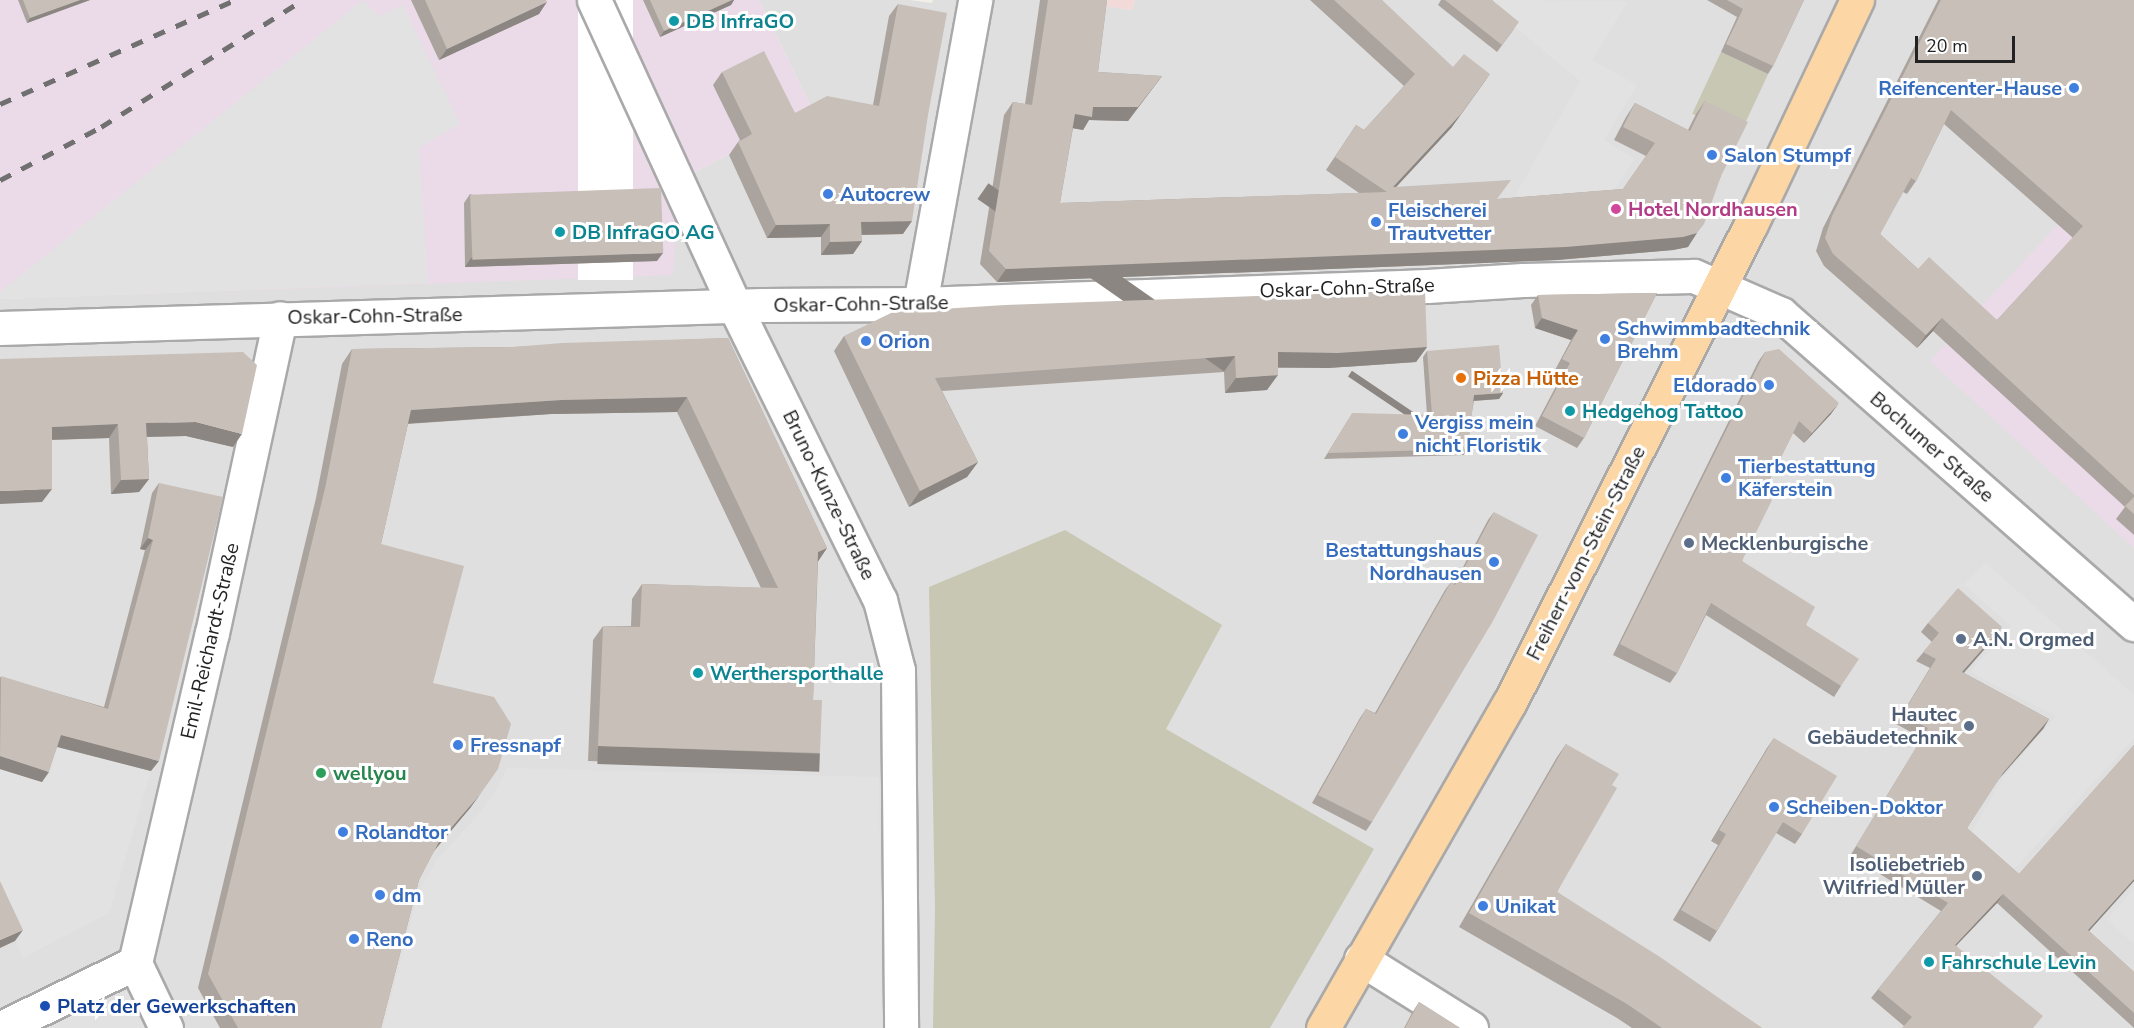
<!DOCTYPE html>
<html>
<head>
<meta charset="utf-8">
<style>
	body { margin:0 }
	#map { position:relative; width:2134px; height:1028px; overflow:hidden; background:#f2efe9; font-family:"Nunito Sans",sans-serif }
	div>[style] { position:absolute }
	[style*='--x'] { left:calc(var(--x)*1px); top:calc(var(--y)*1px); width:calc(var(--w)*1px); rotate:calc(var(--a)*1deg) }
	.residential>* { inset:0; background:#e0dfdf }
	.commercial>* { inset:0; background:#f2dad9 }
	.industrial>* { inset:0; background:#ebdbe8 }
	.construction>* { inset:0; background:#c7c7b4; transform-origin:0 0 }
	.parking>* { inset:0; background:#e2e2e2 }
	.pier>* { inset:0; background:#fff; transform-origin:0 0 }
	.roads { filter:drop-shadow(2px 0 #a9a9a9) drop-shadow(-2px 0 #a9a9a9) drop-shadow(0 2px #a9a9a9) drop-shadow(0 -2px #a9a9a9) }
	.minor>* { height:33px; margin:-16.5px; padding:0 16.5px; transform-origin:16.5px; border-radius:16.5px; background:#fff }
	.major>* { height:33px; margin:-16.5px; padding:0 16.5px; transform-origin:16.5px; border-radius:16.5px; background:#fcd6a4 }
	.rail>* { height:4.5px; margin-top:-2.25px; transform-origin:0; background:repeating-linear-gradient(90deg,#707070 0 12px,transparent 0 24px) }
	.wall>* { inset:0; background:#aba49e }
	.shaded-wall>* { inset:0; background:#8b8681; transform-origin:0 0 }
	.building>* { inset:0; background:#c7bfb8; transform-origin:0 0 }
	.dots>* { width:16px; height:16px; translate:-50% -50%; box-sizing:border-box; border:3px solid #fff; border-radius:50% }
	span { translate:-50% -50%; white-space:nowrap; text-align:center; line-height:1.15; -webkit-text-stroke:6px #fff; paint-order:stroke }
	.culture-label { font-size:20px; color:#0d838f; font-weight:700 }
	.left { translate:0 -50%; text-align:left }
	.shop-label { font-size:20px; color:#366cbe; font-weight:700 }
	.right { translate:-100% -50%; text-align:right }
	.hotel-label { font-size:20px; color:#b23c85; font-weight:700 }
	.street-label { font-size:20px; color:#222 }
	.food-label { font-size:20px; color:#c56008; font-weight:700 }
	.service-label { font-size:20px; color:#4e5e75; font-weight:700 }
	.leisure-label { font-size:20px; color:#27864d; font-weight:700 }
	.transit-label { font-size:20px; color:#164399; font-weight:700 }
	.scale { position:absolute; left:1915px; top:36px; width:100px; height:27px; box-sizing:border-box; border:3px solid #222; border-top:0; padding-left:8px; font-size:18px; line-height:21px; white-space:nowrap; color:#222; -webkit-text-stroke:4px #fff; paint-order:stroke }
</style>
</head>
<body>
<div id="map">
	<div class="residential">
		<div style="clip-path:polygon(759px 0,910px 0,932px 3px,933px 0,1059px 0,1132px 10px,1135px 0,2134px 0,2134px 1028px,0 1028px,0 299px,428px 283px,660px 190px,813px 111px)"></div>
	</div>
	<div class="commercial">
		<div style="clip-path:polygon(1059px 0,1135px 0,1132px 10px)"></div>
	</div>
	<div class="industrial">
		<div style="clip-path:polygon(0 0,759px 0,813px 111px,660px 190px,677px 223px,673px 275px,0 299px)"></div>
		<div style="clip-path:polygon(2134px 144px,2134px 548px,1930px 361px)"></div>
	</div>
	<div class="construction">
		<div style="left:1721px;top:52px;width:52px;height:68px;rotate:25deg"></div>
		<div style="clip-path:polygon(1065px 530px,1222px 625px,1166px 729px,1374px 849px,1270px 1028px,933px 1028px,935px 909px,929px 587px)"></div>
	</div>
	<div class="parking">
		<div style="clip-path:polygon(363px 0,379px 16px,403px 5px,460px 124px,419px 148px,428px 283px,0 299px,0 292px)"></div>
		<div style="clip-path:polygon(1492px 0,1628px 1px,1592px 60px,1637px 85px,1604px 140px,1635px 159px,1610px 196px,1515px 196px,1580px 81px,1488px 4px)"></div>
		<div style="clip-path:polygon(1986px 563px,2134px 695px,2134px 738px,2010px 874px,1968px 838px,2004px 777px,2056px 716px,1970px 672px,2011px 626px,1964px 585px)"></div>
		<div style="clip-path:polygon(54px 744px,151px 771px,109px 913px,23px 958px,0 907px,0 769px,42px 782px)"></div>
		<div style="clip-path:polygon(507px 768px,879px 777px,882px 1028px,383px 1028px,418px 894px,436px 861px,478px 815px,497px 789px)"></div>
		<div style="clip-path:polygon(2134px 889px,2134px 944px,2107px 919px)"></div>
		<div style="clip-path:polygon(134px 967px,163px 1028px,6px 1028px)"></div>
	</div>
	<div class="pier">
		<div style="left:578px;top:0;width:55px;height:280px"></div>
	</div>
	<div class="roads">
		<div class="minor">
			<div style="--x:594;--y:0;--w:338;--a:65.3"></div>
			<div style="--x:735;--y:307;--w:327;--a:63.7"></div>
			<div style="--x:880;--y:600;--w:72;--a:75.6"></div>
			<div style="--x:898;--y:670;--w:358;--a:89.5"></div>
			<div style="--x:920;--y:304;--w:309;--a:-79.7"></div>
			<div style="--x:0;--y:328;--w:763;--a:-1.73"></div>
			<div style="--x:763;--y:305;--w:157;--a:-0.4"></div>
			<div style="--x:920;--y:304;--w:507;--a:-2.03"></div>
			<div style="--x:1427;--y:286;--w:96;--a:-3.6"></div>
			<div style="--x:1523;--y:280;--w:171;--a:-1.3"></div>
			<div style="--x:1694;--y:276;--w:95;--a:23.6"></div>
			<div style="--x:1781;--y:314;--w:470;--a:41.3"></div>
			<div style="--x:1361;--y:959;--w:130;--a:32.1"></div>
			<div style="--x:135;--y:963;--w:339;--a:-76.9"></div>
			<div style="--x:212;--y:633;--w:322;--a:-77.8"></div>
			<div style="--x:135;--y:963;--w:72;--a:64.5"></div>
			<div style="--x:1;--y:1028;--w:149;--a:-25.9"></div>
		</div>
		<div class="major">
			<div style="--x:1323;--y:1028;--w:376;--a:-60.2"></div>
			<div style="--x:1510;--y:702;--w:535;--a:-63.24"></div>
			<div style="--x:1751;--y:224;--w:248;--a:-64.7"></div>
		</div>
	</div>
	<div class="rail">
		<div style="--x:0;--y:104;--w:257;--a:-23.9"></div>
		<div style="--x:0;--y:180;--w:114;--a:-27.7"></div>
		<div style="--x:101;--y:127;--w:239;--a:-32.2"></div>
	</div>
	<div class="wall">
		<div style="clip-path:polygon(18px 0,90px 0,27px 23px)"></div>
		<div style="clip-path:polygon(411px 0,546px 0,539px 14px,439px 60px)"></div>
		<div style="clip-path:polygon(643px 0,734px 0,731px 5px,660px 37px)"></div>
		<div style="clip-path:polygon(1040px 0,1107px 0,1098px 72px,1162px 76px,1128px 121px,1089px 120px,1083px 130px,1073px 128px,1060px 203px,1359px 193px,1326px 170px,1356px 125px,1364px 130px,1404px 86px,1310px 0,1382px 0,1452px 127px,1396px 187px,1497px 199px,1623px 189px,1646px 156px,1614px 140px,1626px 117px,1635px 103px,1688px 130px,1696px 114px,1705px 101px,1721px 176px,1688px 247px,1673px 250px,1557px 260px,997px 282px,980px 264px,1004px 115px,1013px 102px,1025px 104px)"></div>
		<div style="clip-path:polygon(1441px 0,1492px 0,1514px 29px,1497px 52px,1438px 5px)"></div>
		<div style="clip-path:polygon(1707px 0,1804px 0,1773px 66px,1768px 74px,1721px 52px,1737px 17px)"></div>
		<div style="clip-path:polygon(evenodd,1938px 0,2134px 0,2134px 535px,2116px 519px,2125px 507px,1933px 331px,1917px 348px,1824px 266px,1816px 251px,1823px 228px,1938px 0,1944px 124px,2073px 238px,1997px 320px,1918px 269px,1880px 234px,1903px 192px,1907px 194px,1916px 181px,1944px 124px)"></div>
		<div style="clip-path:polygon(898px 4px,903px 234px,861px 235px,862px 241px,853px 254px,821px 255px,821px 237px,767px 238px,729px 155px,738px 142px,740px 140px,713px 85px,722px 72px,795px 113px,873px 105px,889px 16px)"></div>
		<div style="clip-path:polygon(470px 194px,657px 261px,465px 267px,464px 203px)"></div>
		<div style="clip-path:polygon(1657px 293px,1584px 438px,1577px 448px,1535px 426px,1563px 373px,1555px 370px,1571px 340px,1535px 328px,1531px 305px,1538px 295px)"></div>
		<div style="clip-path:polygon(844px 336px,1427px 347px,1416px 362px,1328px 368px,1278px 368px,1267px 390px,1225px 393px,1224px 372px,942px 391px,978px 462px,967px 477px,909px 507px,834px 351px)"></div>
		<div style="clip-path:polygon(728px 338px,827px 548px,818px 561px,813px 700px,820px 753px,810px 768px,588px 761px,593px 640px,603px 626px,631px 626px,632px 599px,642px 584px,761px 588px,677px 412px,551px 414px,408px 424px,381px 544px,433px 683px,471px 807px,435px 849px,419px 880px,381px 1028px,220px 1028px,198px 988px,316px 498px,342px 364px,352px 349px,513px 347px)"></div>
		<div style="clip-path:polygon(1427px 351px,1503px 393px,1499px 399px,1474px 401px,1464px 455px,1324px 459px,1348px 420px,1427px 415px,1423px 357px)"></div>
		<div style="clip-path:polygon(1765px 352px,1831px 414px,1804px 443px,1793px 433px,1762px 495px,1742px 561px,1806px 625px,1841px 686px,1834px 697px,1706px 615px,1677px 673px,1670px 683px,1613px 655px,1758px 362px)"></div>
		<div style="clip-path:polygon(0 359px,233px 447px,186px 436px,147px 437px,149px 479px,139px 492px,111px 494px,109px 438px,52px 440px,42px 502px)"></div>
		<div style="clip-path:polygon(159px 483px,151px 771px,57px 747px,42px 782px,0 769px,0 677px,104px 707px,145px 550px,140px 549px,152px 493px)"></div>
		<div style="clip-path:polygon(1494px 512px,1372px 822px,1366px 831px,1312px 803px,1360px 718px,1366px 709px,1375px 713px,1445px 590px,1451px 582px,1454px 584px,1488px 520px)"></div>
		<div style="clip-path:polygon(1928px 623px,1996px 636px,1964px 673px,2049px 719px,2043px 729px,1998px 780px,1967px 828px,2019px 874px,2134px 745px,2134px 881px,2089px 931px,2134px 972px,2134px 1028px,1997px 903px,1956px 946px,2036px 1025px,1904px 1026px,1871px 998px,1941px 911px,1850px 856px,1922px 738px,1896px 724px,1930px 668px,1916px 661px,1932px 642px,1921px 632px)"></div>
		<div style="clip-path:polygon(1774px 738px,1802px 834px,1795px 844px,1776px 833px,1717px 931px,1710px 942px,1673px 920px,1718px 845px,1711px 841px,1767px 748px)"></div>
		<div style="clip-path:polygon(1566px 744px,1612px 785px,1557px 892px,1762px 1028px,1632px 1028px,1617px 1018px,1459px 927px,1557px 757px)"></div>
		<div style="clip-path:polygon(1419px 1002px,1460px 1028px,1404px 1028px,1412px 1013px)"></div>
	</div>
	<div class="shaded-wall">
		<div style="clip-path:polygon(80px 0,90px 0,27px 23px,30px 18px)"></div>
		<div style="clip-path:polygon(732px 0,734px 0,731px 5px,660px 37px,664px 31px)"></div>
		<div style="clip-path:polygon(547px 2px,539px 14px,439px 60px,447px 49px)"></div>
		<div style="clip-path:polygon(1490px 74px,1452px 127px,1384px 200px,1393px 187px)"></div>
		<div style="clip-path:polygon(1162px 76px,1128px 121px,1089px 120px,1083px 130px,1066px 127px,1075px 114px,1093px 107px)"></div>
		<div style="clip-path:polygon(912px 221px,903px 234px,852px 235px,861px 222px)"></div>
		<div style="clip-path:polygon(830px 224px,821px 237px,767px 238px,776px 225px)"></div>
		<div style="clip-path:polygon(1697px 233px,1688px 247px,1673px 250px,1557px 260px,997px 282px,1006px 269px)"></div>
		<div style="clip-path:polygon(862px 241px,853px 254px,821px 255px,830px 242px)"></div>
		<div style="clip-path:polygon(663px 253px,657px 261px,465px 267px,471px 258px)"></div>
		<div style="clip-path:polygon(1542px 318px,1578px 330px,1571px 340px,1535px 328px)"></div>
		<div style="clip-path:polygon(1942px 318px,1933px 331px,1917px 348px,1926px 335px)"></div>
		<div style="clip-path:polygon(1427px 347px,1416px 362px,1328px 368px,1267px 367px,1278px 352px)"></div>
		<div style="left:1235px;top:356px;width:19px;height:301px;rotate:125deg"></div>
		<div style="clip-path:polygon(1278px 375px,1267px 390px,1225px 393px,1236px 378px)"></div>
		<div style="clip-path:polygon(1503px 393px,1499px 399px,1470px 401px,1474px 395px)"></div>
		<div style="clip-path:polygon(687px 397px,677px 412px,551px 414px,401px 424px,411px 410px,561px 400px)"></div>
		<div style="clip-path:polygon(1839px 403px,1831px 414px,1804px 443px,1812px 433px)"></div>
		<div style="clip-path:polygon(196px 422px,242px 434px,233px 447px,186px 436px,137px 437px,146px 423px)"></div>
		<div style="clip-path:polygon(118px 424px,109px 438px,42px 440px,52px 427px)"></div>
		<div style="left:1468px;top:449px;width:7px;height:140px;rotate:124deg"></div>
		<div style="clip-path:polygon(978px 462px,967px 477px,909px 507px,920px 491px)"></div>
		<div style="clip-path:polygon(149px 479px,139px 492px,111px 494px,121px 480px)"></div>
		<div style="clip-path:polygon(52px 489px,42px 502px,0 504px,0 491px)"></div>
		<div style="clip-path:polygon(148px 538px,153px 540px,145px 550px,140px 549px)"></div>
		<div style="clip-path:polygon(827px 548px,817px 563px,818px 552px)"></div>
		<div style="clip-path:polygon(2002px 627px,1996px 636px,1956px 681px,1962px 672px)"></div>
		<div style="clip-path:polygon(2049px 719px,2043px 729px,1996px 782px,2003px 773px)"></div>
		<div style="clip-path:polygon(61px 735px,159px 761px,151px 771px,54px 746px)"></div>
		<div style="left:598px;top:746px;width:222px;height:18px;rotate:2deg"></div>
		<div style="clip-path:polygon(0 756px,49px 772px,42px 782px,0 769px)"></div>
		<div style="clip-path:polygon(481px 793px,471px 807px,429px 857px,439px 842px)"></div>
		<div style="clip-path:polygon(2134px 879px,2134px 881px,2082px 939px,2088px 930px)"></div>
		<div style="clip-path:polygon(2003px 894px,1997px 903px,1948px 954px,1955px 945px)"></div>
		<div style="clip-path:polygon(23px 930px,15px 941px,0 948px,0 940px)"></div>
	</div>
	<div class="building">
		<div style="clip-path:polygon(23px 0,80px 0,30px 18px)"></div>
		<div style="clip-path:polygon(425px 0,546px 0,547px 2px,447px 49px)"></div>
		<div style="clip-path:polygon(650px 0,732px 0,664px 31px)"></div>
		<div style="clip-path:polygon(1048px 0,1107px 0,1098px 72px,1162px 76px,1138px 107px,1093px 107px,1092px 117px,1075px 114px,1060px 203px,1387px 192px,1335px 157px,1356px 125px,1364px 130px,1415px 74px,1334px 0,1382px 0,1453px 67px,1464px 54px,1490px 74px,1461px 114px,1393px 187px,1511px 180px,1497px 199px,1623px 189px,1655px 143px,1623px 127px,1635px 103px,1690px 131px,1705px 101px,1748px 122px,1721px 176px,1704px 224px,1697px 233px,1683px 237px,1566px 247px,1006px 269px,989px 251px,1013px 102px,1032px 105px)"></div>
		<div style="clip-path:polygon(1445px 0,1492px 0,1519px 22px,1502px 45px)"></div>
		<div style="clip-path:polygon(1727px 0,1804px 0,1773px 66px,1726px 44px,1743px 9px)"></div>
		<div style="clip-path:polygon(evenodd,1941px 0,2134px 0,2134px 495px,1942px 318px,1926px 335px,1833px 254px,1825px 238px,1832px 216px,1941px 0,1951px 110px,2083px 226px,1997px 320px,1929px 257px,1918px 269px,1880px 234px,1911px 178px,1916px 181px,1951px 110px)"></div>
		<div style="clip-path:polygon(898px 4px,947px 13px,928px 115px,912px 221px,861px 222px,862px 241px,830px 242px,830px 224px,776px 225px,738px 142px,752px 134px,722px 72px,764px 51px,795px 113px,827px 96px,879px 106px)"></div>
		<div style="left:661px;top:188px;width:65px;height:191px;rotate:88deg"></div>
		<div style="clip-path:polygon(1425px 290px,1427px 347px,1338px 353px,1278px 352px,1278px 375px,1236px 378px,1235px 356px,935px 378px,978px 462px,920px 491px,844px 336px,893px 312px,1005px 305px)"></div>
		<div style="clip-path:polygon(1657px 293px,1584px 438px,1542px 416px,1570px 363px,1562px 359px,1578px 330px,1542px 318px,1538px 295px)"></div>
		<div style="clip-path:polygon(728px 338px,827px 548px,818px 552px,813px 700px,822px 700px,820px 753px,598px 746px,603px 626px,640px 627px,642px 584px,778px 588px,687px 397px,561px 400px,411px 410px,381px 544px,464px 566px,433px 683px,494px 697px,511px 724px,498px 769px,481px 793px,439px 842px,419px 880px,381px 1028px,238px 1028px,208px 974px,326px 484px,352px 349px,513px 347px,562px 343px)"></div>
		<div style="clip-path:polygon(1499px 345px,1503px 393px,1474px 395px,1468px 449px,1328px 453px,1352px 413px,1432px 415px,1427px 351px)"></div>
		<div style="clip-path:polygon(1779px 349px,1839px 403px,1812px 433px,1799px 421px,1762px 495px,1772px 500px,1742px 561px,1815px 607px,1806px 625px,1859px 659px,1841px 686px,1711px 603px,1677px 673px,1620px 644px,1765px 352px)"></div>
		<div style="clip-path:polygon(243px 352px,257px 365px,242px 434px,196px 422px,146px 423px,149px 479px,121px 480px,118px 424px,52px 427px,52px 489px,0 491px,0 359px)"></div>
		<div style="clip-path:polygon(159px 483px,223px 497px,159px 761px,61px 735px,49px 772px,0 756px,1px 676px,108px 709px,153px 540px,148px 538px)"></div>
		<div style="clip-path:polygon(2134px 497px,2134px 514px,2125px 506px)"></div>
		<div style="clip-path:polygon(1494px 512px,1538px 535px,1493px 621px,1372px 822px,1318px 795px,1366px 709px,1376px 714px,1451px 582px,1455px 585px)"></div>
		<div style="clip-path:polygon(1958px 588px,2002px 627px,1962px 672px,2049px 719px,2003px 773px,1967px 828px,2019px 874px,2134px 745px,2134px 879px,2088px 930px,2134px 972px,2134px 1013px,2003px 894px,1955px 945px,2043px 1016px,2033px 1028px,1902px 1028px,1912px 1017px,1878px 989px,1948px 903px,1856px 846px,1928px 728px,1902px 715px,1936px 659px,1923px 652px,1939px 633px,1928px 623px)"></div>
		<div style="clip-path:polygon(1774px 738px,1837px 776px,1802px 834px,1783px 822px,1717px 931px,1681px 910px,1726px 834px,1719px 830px)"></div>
		<div style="clip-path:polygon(1566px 744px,1619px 774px,1612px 785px,1617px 788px,1557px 892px,1660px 957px,1762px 1028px,1662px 1028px,1627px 1004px,1469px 913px)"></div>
		<div style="clip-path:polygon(0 881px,23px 930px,0 940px)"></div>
		<div style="clip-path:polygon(1419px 1002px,1460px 1028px,1405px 1028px)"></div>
	</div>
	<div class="dots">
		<div style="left:674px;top:21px;background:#0f9aa8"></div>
		<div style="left:2074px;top:88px;background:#3f7fe0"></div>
		<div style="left:1712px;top:155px;background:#3f7fe0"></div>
		<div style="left:828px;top:194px;background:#3f7fe0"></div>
		<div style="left:1616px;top:209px;background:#d1479c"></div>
		<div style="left:1376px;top:222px;background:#3f7fe0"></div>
		<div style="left:560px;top:232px;background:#0f9aa8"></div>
		<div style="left:1605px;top:339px;background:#3f7fe0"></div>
		<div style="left:866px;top:341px;background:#3f7fe0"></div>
		<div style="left:1461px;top:378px;background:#e8710a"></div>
		<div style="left:1769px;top:385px;background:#3f7fe0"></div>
		<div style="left:1570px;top:411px;background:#0f9aa8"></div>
		<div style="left:1403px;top:434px;background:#3f7fe0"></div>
		<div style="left:1726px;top:478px;background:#3f7fe0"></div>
		<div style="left:1689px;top:543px;background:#5c6f8a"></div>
		<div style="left:1494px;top:562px;background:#3f7fe0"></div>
		<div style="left:1961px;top:639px;background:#5c6f8a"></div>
		<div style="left:698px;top:673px;background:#0f9aa8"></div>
		<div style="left:1969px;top:726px;background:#5c6f8a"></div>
		<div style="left:458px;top:745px;background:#3f7fe0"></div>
		<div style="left:321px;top:773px;background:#2e9e5b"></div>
		<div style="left:1774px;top:807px;background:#3f7fe0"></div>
		<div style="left:343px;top:832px;background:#3f7fe0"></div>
		<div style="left:1977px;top:876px;background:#5c6f8a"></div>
		<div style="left:380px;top:895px;background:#3f7fe0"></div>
		<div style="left:1483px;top:906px;background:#3f7fe0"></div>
		<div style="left:354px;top:939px;background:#3f7fe0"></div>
		<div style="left:1929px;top:962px;background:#0f9aa8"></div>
		<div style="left:45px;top:1006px;background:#1a4fb4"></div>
	</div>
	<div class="culture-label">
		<span class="left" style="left:686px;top:21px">DB InfraGO</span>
		<span class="left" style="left:572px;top:232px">DB InfraGO AG</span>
		<span class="left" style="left:1582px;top:411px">Hedgehog Tattoo</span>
		<span class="left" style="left:710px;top:673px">Werthersporthalle</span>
		<span class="left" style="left:1941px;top:962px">Fahrschule Levin</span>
	</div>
	<div class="shop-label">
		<span class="right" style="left:2062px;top:88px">Reifencenter-Hause</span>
		<span class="left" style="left:1724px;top:155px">Salon Stumpf</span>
		<span class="left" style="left:840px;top:194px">Autocrew</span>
		<span class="left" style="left:1388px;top:222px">Fleischerei<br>Trautvetter</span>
		<span class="left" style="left:1617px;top:340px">Schwimmbadtechnik<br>Brehm</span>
		<span class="left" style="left:878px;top:341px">Orion</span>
		<span class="right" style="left:1757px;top:385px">Eldorado</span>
		<span class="left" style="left:1415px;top:434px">Vergiss mein<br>nicht Floristik</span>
		<span class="left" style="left:1738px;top:478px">Tierbestattung<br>Käferstein</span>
		<span class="right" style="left:1482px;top:562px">Bestattungshaus<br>Nordhausen</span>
		<span class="left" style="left:470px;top:745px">Fressnapf</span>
		<span class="left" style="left:1786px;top:807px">Scheiben-Doktor</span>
		<span class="left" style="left:355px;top:832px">Rolandtor</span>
		<span class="left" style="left:392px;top:895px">dm</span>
		<span class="left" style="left:1495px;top:906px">Unikat</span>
		<span class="left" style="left:366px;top:939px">Reno</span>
	</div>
	<div class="hotel-label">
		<span class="left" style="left:1628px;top:209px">Hotel Nordhausen</span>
	</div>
	<div class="street-label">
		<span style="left:1347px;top:288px;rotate:-2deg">Oskar-Cohn-Straße</span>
		<span style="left:861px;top:304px;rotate:-1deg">Oskar-Cohn-Straße</span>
		<span style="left:375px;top:316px;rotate:-1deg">Oskar-Cohn-Straße</span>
		<span style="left:1932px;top:447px;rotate:41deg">Bochumer Straße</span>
		<span style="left:829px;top:495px;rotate:64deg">Bruno-Kunze-Straße</span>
		<span style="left:1586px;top:553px;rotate:-63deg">Freiherr-vom-Stein-Straße</span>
		<span style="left:210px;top:641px;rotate:-77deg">Emil-Reichardt-Straße</span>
	</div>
	<div class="food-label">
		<span class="left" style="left:1473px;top:378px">Pizza Hütte</span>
	</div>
	<div class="service-label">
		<span class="left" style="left:1701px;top:543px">Mecklenburgische</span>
		<span class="left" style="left:1973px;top:639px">A.N. Orgmed</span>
		<span class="right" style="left:1957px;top:726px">Hautec<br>Gebäudetechnik</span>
		<span class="right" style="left:1965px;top:876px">Isoliebetrieb<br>Wilfried Müller</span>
	</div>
	<div class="leisure-label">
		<span class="left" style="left:333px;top:773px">wellyou</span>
	</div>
	<div class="transit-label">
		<span class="left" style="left:57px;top:1006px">Platz der Gewerkschaften</span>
	</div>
	<div class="scale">20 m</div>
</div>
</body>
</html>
